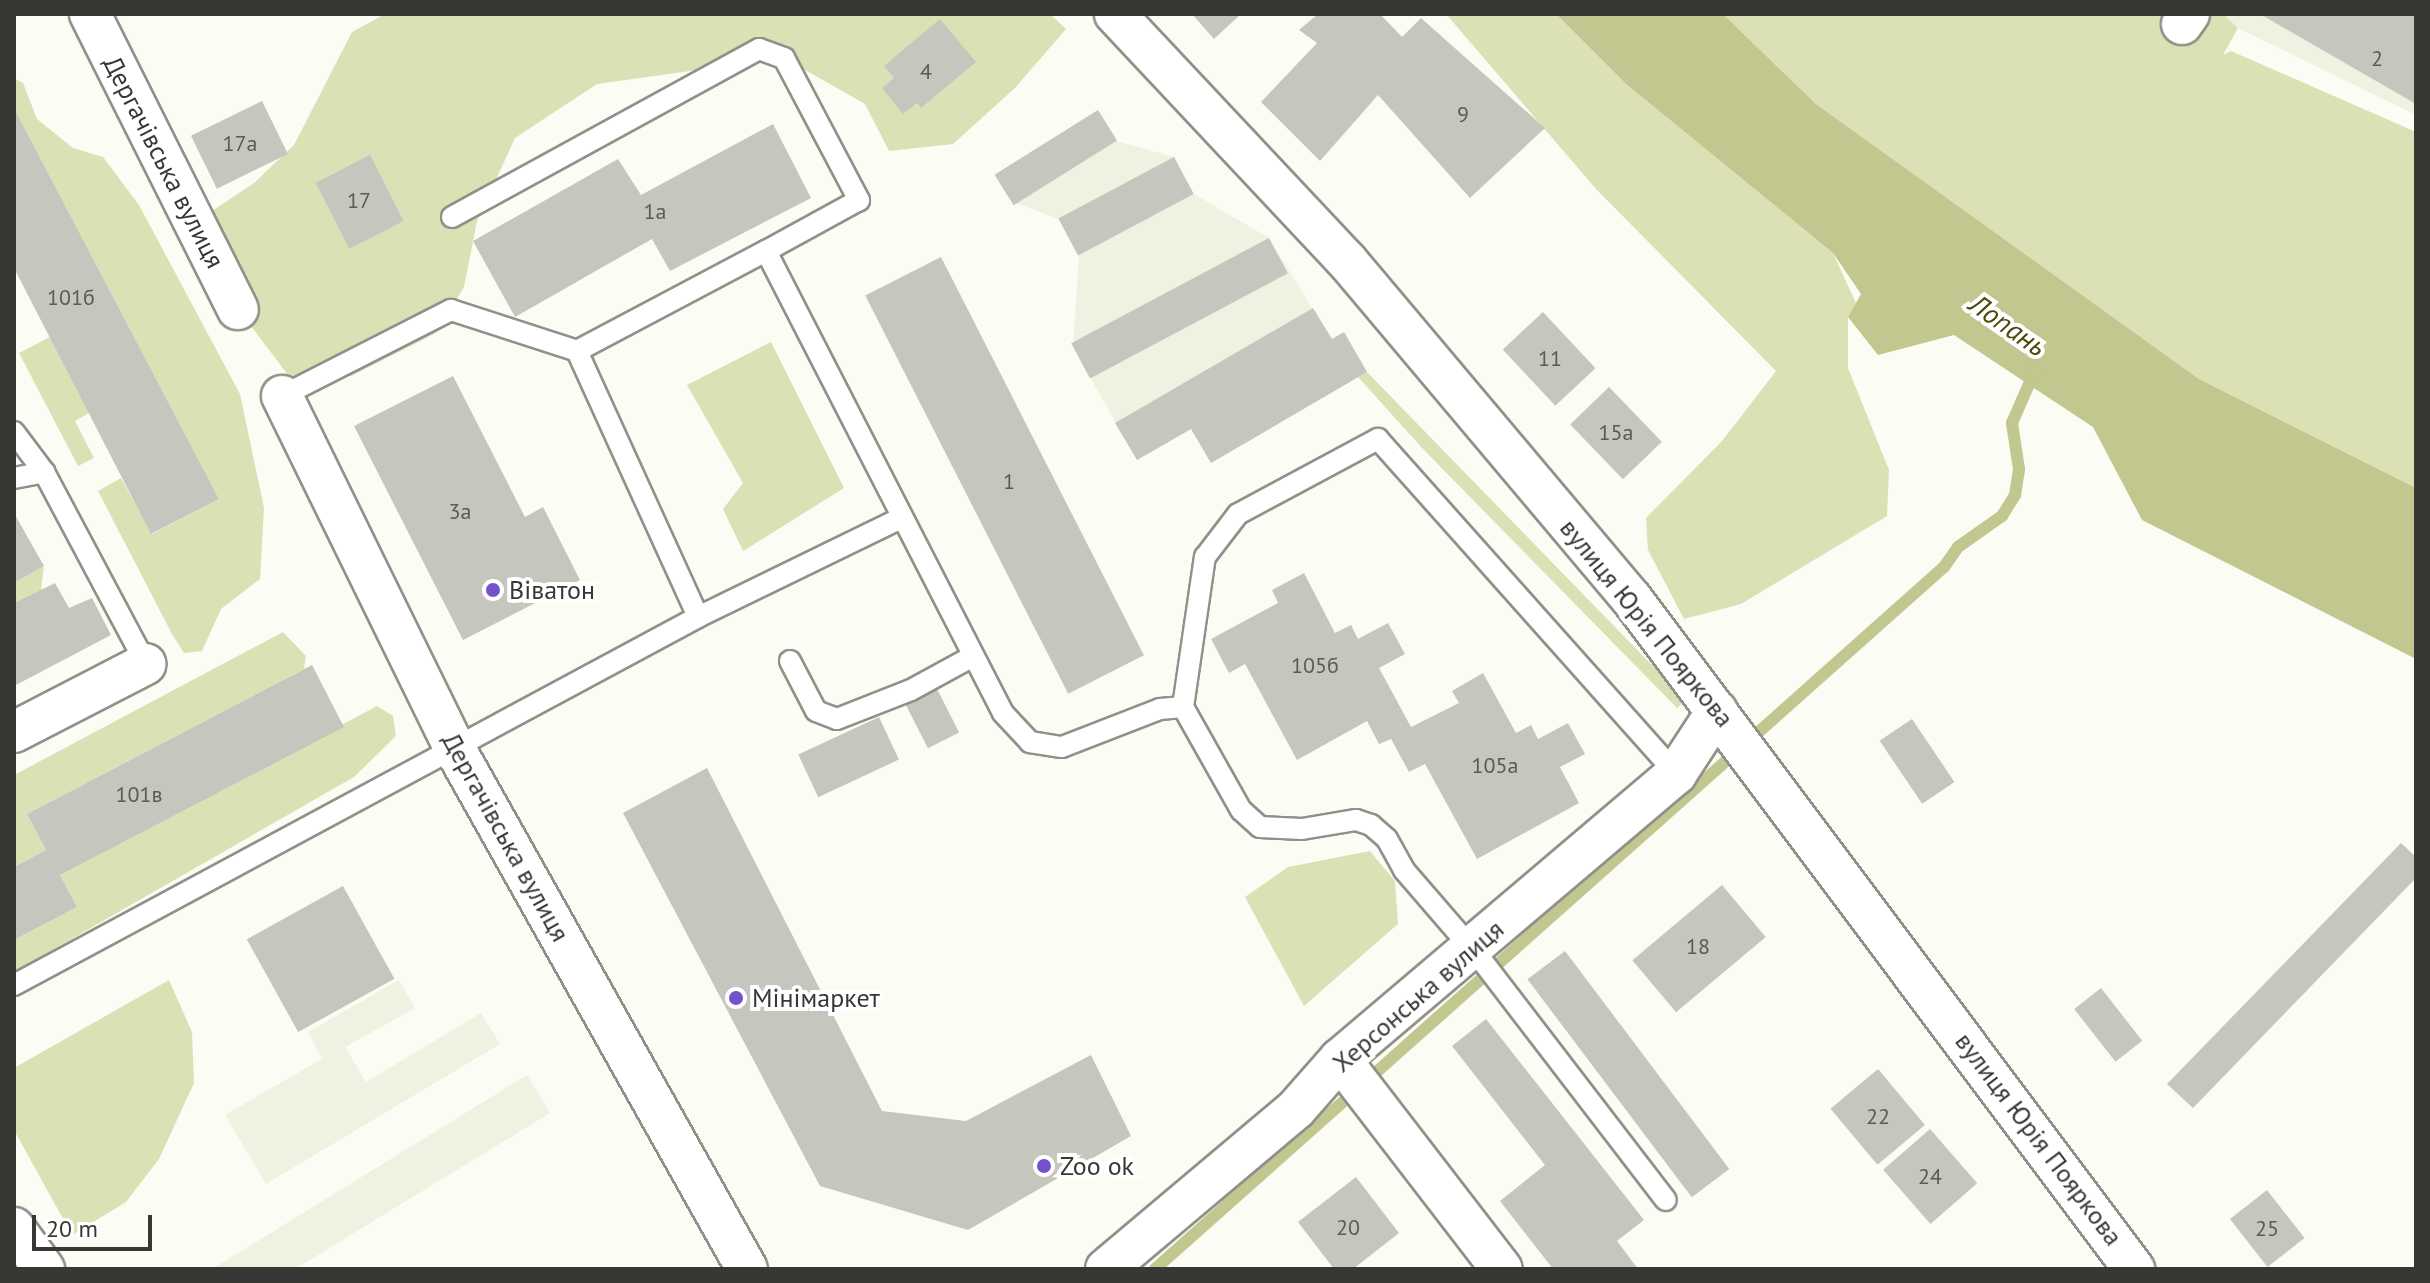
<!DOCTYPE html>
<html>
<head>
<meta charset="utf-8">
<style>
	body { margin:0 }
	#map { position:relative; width:2430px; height:1283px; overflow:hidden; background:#fbfcf4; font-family:"PT Sans",sans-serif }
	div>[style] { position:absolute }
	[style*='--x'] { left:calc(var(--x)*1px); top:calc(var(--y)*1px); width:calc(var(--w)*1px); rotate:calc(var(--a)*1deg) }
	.built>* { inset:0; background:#eff1e1 }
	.green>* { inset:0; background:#dce1b5 }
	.water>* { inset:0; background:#c1c78e }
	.stream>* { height:12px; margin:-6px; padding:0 6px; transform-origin:6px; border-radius:6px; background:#c1c78e }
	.building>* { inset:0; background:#c5c6be; transform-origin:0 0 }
	.roads { filter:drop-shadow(2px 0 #909189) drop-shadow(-2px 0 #909189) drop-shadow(0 2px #909189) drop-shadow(0 -2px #909189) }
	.lane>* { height:20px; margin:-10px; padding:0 10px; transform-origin:10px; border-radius:10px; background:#fff }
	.street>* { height:40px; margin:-20px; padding:0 20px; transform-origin:20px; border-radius:20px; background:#fff }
	.dots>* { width:22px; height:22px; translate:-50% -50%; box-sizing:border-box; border:4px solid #fff; border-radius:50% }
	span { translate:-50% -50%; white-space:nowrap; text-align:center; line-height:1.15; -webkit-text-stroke:8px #fff; paint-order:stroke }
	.number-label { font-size:22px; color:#5a5b56 }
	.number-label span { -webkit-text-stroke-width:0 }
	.street-label { font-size:26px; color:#373734 }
	.poi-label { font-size:26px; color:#373734 }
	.left { translate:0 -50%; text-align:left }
	.water-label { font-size:28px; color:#484b07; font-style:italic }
	.frame { position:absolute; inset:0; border:16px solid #373734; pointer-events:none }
	.scale { position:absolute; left:32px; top:1215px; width:120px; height:36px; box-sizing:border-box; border:4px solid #373734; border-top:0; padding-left:10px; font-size:24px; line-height:28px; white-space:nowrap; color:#373734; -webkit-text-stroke:6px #fff; paint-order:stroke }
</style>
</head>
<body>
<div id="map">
	<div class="built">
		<div style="clip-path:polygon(2210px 14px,2416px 14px,2416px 115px,2238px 28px)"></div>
		<div style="clip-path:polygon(1098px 110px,1117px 141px,1174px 157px,1194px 194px,1269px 238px,1331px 339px,1344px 332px,1367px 372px,1211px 463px,1191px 429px,1137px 460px,1073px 347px,1079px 256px,1059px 219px,1016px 203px,995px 175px)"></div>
		<div style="clip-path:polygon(399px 980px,415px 1008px,345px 1047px,366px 1082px,481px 1013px,500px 1044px,266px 1184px,225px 1115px,322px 1059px,308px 1032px)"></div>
		<div style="clip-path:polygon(527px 1075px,550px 1113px,295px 1269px,212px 1269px)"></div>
	</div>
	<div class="green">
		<div style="clip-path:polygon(385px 14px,1050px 14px,1066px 29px,1015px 88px,953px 144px,889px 151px,865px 104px,784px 58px,597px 84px,515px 138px,477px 221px,464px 287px,436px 333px,351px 376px,288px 375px,238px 309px,206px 215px,254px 183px,294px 145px,352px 32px)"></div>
		<div style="clip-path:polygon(1446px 14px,1556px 14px,1626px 84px,1833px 253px,1856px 303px,1848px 317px,1848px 368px,1889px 470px,1887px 516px,1741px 604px,1684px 619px,1648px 550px,1646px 518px,1722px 441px,1776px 371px,1596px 189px)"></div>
		<div style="clip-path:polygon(1723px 14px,2223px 14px,2238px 28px,2223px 55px,2231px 51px,2416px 132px,2416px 488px,2199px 379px,1816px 104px)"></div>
		<div style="clip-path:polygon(14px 78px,23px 83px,37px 119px,73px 148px,103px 157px,139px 205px,240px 394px,264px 508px,260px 579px,221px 609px,202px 651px,184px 653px,172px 634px,98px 491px,121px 478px,152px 534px,219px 499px,14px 108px)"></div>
		<div style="clip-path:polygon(50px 337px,89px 413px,75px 421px,94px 458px,78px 466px,19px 353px)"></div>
		<div style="clip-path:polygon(771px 342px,844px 488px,743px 551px,723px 509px,743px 483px,687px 385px)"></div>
		<div style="clip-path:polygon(1367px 372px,1686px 700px,1677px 708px,1423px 449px,1358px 377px)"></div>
		<div style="clip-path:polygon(44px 566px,41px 590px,14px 603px,14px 583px)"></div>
		<div style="clip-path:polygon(283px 632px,306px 656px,304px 669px,27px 814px,46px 850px,14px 867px,14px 775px)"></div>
		<div style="clip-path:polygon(377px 706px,393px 716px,396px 736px,354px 777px,14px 972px,14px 940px,77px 907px,60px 875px)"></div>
		<div style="clip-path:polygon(1370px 851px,1395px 881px,1398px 924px,1304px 1006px,1245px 897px,1288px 867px)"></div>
		<div style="clip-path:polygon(169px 980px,192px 1032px,194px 1083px,159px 1159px,126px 1202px,72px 1235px,14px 1130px,14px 1068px)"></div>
	</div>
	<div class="water">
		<div style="clip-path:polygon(1556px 14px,1723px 14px,1816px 104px,2199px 379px,2416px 488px,2416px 659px,2142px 520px,2093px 427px,1954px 335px,1878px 355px,1848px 317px,1861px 294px,1833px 253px,1626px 84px)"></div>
	</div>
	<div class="stream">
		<div style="--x:1155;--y:1269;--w:1056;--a:-41.66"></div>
		<div style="--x:1944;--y:567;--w:24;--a:-55"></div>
		<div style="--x:1958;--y:547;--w:54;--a:-35.2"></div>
		<div style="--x:2002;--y:516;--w:25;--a:-58"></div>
		<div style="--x:2015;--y:495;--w:26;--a:-81"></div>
		<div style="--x:2019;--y:469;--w:47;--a:-98.7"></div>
		<div style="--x:2012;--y:423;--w:60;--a:-66.4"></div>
	</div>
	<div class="building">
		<div style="clip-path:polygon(1192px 14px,1241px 14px,1214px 39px)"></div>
		<div style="clip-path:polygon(1318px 14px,1380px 14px,1402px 37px,1421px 18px,1545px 128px,1470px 198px,1378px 95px,1320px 161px,1261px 102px,1317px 43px,1299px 30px)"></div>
		<div style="clip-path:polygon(2260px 14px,2416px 14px,2416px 104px)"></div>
		<div style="clip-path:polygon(940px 19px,976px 62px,921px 108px,917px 103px,903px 114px,882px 88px,894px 78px,884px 66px)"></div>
		<div style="left:262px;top:101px;width:59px;height:79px;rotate:64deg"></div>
		<div style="clip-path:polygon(14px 108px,219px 499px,151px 534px,14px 268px)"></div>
		<div style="left:1098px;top:110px;width:36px;height:122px;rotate:58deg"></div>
		<div style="clip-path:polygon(773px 124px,811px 198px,670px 271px,652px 239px,515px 317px,473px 241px,618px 159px,641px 195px)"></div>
		<div style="left:370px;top:155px;width:74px;height:61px;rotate:63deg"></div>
		<div style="left:1174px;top:157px;width:42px;height:131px;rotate:62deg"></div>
		<div style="left:1269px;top:238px;width:40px;height:224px;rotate:62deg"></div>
		<div style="left:941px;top:257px;width:447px;height:85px;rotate:63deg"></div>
		<div style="clip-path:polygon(1313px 308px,1332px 339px,1344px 332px,1367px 372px,1211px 463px,1191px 429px,1137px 460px,1115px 423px)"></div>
		<div style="left:1543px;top:312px;width:77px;height:55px;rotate:47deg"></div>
		<div style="clip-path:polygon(453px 376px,525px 517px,543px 507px,580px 580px,463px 640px,354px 426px)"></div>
		<div style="left:1609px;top:387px;width:76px;height:54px;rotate:46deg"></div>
		<div style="clip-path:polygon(14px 513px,44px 566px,14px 583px)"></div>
		<div style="clip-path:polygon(1304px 573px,1335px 633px,1351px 625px,1358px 639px,1388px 623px,1405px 654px,1379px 668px,1411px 727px,1459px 703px,1452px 691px,1483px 673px,1516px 733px,1531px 725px,1538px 739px,1568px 723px,1585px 754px,1560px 767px,1579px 803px,1477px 859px,1425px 764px,1409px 772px,1391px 739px,1379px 744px,1367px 721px,1297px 760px,1245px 664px,1229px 673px,1211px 639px,1278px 603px,1272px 590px)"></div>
		<div style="clip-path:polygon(55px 583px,69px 608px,92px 598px,111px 635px,14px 686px,14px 603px)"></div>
		<div style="clip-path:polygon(312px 665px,344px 727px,60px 875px,77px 907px,14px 940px,14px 867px,46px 850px,27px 814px)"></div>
		<div style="left:936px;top:687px;width:51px;height:35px;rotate:63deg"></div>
		<div style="left:879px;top:717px;width:47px;height:89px;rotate:65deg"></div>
		<div style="left:1912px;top:719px;width:76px;height:39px;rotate:56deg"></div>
		<div style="clip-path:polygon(707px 768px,882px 1111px,966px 1121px,1091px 1055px,1131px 1136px,968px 1230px,820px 1186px,623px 813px)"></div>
		<div style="clip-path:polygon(2401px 843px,2416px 857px,2416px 878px,2193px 1108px,2167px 1084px)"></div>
		<div style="left:1722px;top:885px;width:68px;height:117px;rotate:50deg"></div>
		<div style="left:343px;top:886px;width:106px;height:110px;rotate:61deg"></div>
		<div style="left:1565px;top:951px;width:273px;height:47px;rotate:53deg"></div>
		<div style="left:2101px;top:988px;width:67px;height:34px;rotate:52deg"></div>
		<div style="clip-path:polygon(1486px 1019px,1644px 1220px,1617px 1241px,1638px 1269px,1553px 1269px,1500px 1201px,1545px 1165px,1452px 1046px)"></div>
		<div style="left:1878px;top:1069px;width:73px;height:62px;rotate:50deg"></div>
		<div style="left:1930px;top:1129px;width:72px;height:62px;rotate:49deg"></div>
		<div style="clip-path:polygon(1356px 1177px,1399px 1233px,1353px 1269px,1334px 1269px,1298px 1222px)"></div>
		<div style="left:2267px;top:1190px;width:61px;height:47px;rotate:52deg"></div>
	</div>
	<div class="roads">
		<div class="lane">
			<div style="--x:452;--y:217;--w:350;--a:-28.7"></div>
			<div style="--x:759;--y:49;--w:27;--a:20"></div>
			<div style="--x:784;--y:58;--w:161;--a:62.2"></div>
			<div style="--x:859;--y:200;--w:106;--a:151.3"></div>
			<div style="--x:577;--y:351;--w:214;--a:-27.9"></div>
			<div style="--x:766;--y:251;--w:519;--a:62.84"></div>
			<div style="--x:1003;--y:713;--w:40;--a:47"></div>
			<div style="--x:1030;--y:742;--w:32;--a:9"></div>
			<div style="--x:1062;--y:747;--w:105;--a:-21.2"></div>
			<div style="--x:1160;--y:709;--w:23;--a:-5"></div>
			<div style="--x:1183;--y:707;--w:118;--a:60.6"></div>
			<div style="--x:1241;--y:810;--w:25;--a:42"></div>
			<div style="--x:1260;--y:827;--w:42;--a:2.7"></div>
			<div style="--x:1302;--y:829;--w:55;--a:-9.5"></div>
			<div style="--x:1356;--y:820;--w:16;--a:18"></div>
			<div style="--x:1371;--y:825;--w:21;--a:41"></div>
			<div style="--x:1387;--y:839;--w:35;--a:61"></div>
			<div style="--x:1404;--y:870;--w:116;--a:49.2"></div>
			<div style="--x:1480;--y:958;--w:305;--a:52.5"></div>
			<div style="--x:282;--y:396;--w:190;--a:-27"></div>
			<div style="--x:451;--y:310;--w:133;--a:18"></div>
			<div style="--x:577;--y:351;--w:292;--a:65.5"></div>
			<div style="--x:14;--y:432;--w:50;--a:53.1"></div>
			<div style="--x:44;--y:472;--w:217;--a:62"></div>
			<div style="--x:14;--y:478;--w:31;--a:-11"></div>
			<div style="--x:790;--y:661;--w:56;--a:62.5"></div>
			<div style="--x:816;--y:711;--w:22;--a:21"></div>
			<div style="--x:837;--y:719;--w:79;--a:-21.4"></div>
			<div style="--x:911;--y:690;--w:71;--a:-28.7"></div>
			<div style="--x:1183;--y:707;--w:152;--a:-81.7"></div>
			<div style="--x:1205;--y:557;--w:54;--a:-52.5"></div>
			<div style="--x:1238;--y:514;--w:159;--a:-28.2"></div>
			<div style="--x:1378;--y:439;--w:448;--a:48.3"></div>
			<div style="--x:14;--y:985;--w:777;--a:-28.28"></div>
			<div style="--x:698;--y:617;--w:224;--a:-26"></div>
		</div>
		<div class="street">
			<div style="--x:90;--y:14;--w:330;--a:63.4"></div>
			<div style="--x:1115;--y:14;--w:339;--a:46.8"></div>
			<div style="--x:1347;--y:261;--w:441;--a:49.9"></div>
			<div style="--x:1631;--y:598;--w:839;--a:53.14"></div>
			<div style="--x:2182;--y:24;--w:12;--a:-55"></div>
			<div style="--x:282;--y:396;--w:393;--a:63.9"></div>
			<div style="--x:455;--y:749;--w:596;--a:60.68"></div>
			<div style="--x:14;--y:732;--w:148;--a:-27.3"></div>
			<div style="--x:1340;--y:1059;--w:265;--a:52.4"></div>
			<div style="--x:14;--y:1228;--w:51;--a:53.8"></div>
			<div style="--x:1106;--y:1269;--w:248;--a:-40.1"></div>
			<div style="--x:1296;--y:1109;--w:67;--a:-48.7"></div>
			<div style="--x:1340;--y:1059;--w:441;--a:-40.3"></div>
			<div style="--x:1676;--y:774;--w:75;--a:-56.9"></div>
		</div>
	</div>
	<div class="dots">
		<div style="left:493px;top:590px;background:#7552cb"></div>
		<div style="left:736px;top:998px;background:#7552cb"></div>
		<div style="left:1044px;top:1166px;background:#7552cb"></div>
	</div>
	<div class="number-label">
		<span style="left:2377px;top:59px">2</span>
		<span style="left:926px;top:72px">4</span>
		<span style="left:1463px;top:115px">9</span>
		<span style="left:240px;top:144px">17а</span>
		<span style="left:359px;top:201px">17</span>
		<span style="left:655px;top:212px">1а</span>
		<span style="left:71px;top:298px">101б</span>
		<span style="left:1550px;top:359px">11</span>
		<span style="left:1616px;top:433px">15а</span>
		<span style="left:1009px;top:482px">1</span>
		<span style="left:460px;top:512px">3а</span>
		<span style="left:1315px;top:666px">105б</span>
		<span style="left:1495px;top:766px">105а</span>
		<span style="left:139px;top:795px">101в</span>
		<span style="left:1698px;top:947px">18</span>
		<span style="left:1878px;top:1117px">22</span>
		<span style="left:1930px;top:1177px">24</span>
		<span style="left:1348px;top:1228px">20</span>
		<span style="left:2267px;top:1229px">25</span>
	</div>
	<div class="street-label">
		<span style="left:164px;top:162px;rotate:63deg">Дергачівська вулиця</span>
		<span style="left:1647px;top:623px;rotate:51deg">вулиця Юрія Пояркова</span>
		<span style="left:506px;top:837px;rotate:61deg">Дергачівська вулиця</span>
		<span style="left:1418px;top:996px;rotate:-41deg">Херсонська вулиця</span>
		<span style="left:2039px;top:1139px;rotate:53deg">вулиця Юрія Пояркова</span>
	</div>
	<div class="poi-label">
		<span class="left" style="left:509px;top:590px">Віватон</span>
		<span class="left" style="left:752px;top:998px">Мінімаркет</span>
		<span class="left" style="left:1060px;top:1166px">Zoo ok</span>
	</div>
	<div class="water-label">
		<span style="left:2008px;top:325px;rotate:35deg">Лопань</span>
	</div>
	<div class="frame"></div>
	<div class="scale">20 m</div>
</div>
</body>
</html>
